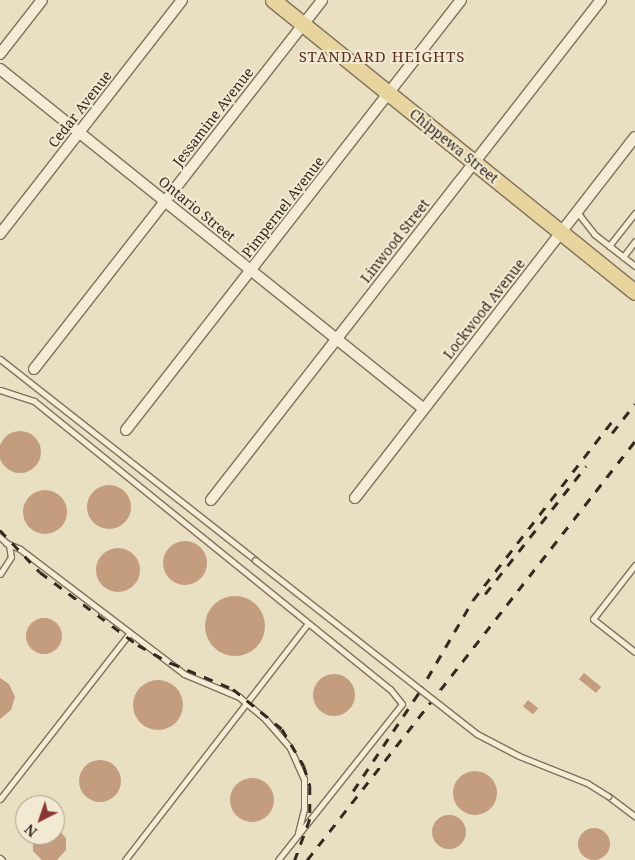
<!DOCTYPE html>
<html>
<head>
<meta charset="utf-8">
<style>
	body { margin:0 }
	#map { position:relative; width:635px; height:860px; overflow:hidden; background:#e9dfc3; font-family:"Noto Serif",serif }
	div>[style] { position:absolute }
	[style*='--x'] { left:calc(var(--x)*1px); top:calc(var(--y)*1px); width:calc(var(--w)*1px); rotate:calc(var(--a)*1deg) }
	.building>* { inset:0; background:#c39d7d; transform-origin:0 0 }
	.round { border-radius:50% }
	.roads { filter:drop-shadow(1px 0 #81715c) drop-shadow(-1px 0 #81715c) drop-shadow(0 1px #81715c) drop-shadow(0 -1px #81715c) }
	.lane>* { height:5px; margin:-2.5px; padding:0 2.5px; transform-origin:2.5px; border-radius:2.5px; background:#f5ecd6 }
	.street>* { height:10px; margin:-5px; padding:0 5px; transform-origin:5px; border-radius:5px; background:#f5ecd6 }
	.primary>* { height:15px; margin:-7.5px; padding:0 7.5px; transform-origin:7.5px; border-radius:7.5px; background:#e8d49f }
	.rail>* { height:2.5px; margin-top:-1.25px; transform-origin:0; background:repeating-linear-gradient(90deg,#33291e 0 9px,transparent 0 18px) }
	.bridges { filter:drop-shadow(1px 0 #81715c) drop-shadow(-1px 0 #81715c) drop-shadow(0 1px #81715c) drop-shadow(0 -1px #81715c) }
	.lane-bridge>* { height:5px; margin:-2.5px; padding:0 2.5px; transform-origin:2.5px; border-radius:2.5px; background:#f5ecd6 }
	span { translate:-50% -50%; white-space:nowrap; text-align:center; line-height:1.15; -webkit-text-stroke:4px #f1e9d2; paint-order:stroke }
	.street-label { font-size:14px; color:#33291e }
	.neighbourhood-label { font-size:15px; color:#5b3022; letter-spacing:1px }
	.north { position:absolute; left:15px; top:795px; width:50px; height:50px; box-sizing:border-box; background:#f1e9d2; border:1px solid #a59c8a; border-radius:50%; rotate:221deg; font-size:14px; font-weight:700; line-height:20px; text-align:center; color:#33291e }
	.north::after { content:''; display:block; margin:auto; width:18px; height:22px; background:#8a3532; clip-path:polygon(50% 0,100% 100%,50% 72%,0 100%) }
</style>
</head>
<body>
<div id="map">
	<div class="building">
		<div class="round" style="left:-1px;top:431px;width:42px;height:42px"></div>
		<div class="round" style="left:87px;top:485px;width:44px;height:44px"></div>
		<div class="round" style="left:23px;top:490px;width:44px;height:44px"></div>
		<div class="round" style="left:163px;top:541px;width:44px;height:44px"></div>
		<div class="round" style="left:96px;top:548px;width:44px;height:44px"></div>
		<div class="round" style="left:205px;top:596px;width:60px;height:60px"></div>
		<div class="round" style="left:26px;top:618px;width:36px;height:36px"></div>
		<div style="left:584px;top:673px;width:22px;height:8px;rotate:39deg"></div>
		<div class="round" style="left:313px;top:674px;width:42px;height:42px"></div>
		<div style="clip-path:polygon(0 678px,9px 684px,15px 697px,11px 710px,0 719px)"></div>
		<div class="round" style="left:133px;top:680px;width:50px;height:50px"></div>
		<div style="left:528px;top:700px;width:13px;height:8px;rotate:39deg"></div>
		<div class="round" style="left:79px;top:760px;width:42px;height:42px"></div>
		<div class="round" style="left:453px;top:771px;width:44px;height:44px"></div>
		<div class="round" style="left:230px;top:778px;width:44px;height:44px"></div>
		<div class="round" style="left:432px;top:815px;width:34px;height:34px"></div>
		<div style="clip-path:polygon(55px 826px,66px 838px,66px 850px,57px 860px,42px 860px,33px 851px,33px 839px,35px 835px,55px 835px)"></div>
		<div class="round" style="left:578px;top:828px;width:32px;height:32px"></div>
	</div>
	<div class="roads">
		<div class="lane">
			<div style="--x:577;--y:212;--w:28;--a:52"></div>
			<div style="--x:594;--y:234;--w:52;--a:38"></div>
			<div style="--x:609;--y:246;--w:42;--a:-51.8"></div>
			<div style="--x:623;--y:257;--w:20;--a:-53"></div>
			<div style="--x:0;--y:359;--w:325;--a:38.2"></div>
			<div style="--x:0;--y:390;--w:36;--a:18"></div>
			<div style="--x:34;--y:401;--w:458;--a:39"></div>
			<div style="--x:390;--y:689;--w:19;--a:51"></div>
			<div style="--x:402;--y:704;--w:199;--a:128.5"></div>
			<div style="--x:0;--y:537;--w:12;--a:42"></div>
			<div style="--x:9;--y:545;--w:12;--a:81"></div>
			<div style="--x:11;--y:557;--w:20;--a:123"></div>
			<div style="--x:6;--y:543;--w:15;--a:23"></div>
			<div style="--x:20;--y:549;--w:206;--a:37.3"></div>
			<div style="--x:184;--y:674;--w:60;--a:22.7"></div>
			<div style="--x:239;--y:697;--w:34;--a:40"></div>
			<div style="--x:265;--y:719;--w:38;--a:49"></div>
			<div style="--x:290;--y:748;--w:34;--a:66"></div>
			<div style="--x:304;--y:779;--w:30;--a:90"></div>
			<div style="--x:304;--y:809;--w:25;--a:104"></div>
			<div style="--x:635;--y:565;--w:68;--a:127.9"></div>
			<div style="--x:593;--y:619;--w:53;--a:38.2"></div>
			<div style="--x:608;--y:796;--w:34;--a:37"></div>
			<div style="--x:0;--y:799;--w:209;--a:-52"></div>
			<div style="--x:0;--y:858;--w:3;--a:45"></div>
			<div style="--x:125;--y:860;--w:299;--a:-52.3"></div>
		</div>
		<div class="street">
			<div style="--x:0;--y:54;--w:68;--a:-52.1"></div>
			<div style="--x:0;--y:69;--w:543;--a:38.73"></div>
			<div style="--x:0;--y:234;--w:296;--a:-52.1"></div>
			<div style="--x:34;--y:369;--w:468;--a:-52"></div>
			<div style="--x:126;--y:430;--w:545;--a:-52.08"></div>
			<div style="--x:355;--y:498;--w:457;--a:-52.2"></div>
			<div style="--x:211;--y:500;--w:634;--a:-52.05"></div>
		</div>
		<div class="primary">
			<div style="--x:273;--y:0;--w:465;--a:38.9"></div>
		</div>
	</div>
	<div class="rail">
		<div style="--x:612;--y:433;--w:37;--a:-52"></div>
		<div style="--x:0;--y:530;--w:58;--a:46.4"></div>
		<div style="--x:40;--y:572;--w:122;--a:36.7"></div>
		<div style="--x:138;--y:645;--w:38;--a:29"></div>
		<div style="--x:171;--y:663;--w:67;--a:22.8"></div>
		<div style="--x:233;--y:689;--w:63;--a:39.2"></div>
		<div style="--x:282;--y:729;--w:43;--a:59.3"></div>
		<div style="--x:304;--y:766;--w:21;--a:73"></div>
		<div style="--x:310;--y:786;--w:33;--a:90"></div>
		<div style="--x:310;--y:819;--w:44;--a:110.1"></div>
		<div style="--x:485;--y:594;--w:163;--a:-51.7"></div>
		<div style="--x:353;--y:791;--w:117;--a:-56.2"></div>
		<div style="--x:418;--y:694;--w:109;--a:-59.7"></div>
		<div style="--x:473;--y:600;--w:229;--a:-52.1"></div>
		<div style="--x:307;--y:860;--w:532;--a:-51.95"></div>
	</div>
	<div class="bridges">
		<div class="lane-bridge">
			<div style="--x:255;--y:560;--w:282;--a:38.1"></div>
			<div style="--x:477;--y:734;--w:47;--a:27.6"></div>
			<div style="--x:519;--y:756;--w:73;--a:21.7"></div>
			<div style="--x:587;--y:783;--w:25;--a:32"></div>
		</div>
	</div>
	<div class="street-label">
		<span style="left:80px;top:109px;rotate:-52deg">Cedar Avenue</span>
		<span style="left:213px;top:117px;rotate:-52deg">Jessamine Avenue</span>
		<span style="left:454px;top:146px;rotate:39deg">Chippewa Street</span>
		<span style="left:283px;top:207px;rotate:-52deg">Pimpernel Avenue</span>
		<span style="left:197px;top:209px;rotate:39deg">Ontario Street</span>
		<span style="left:395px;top:241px;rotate:-52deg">Linwood Street</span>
		<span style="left:484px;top:309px;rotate:-52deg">Lockwood Avenue</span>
	</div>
	<div class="neighbourhood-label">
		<span style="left:382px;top:57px">STANDARD HEIGHTS</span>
	</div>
	<div class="north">N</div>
</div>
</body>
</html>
